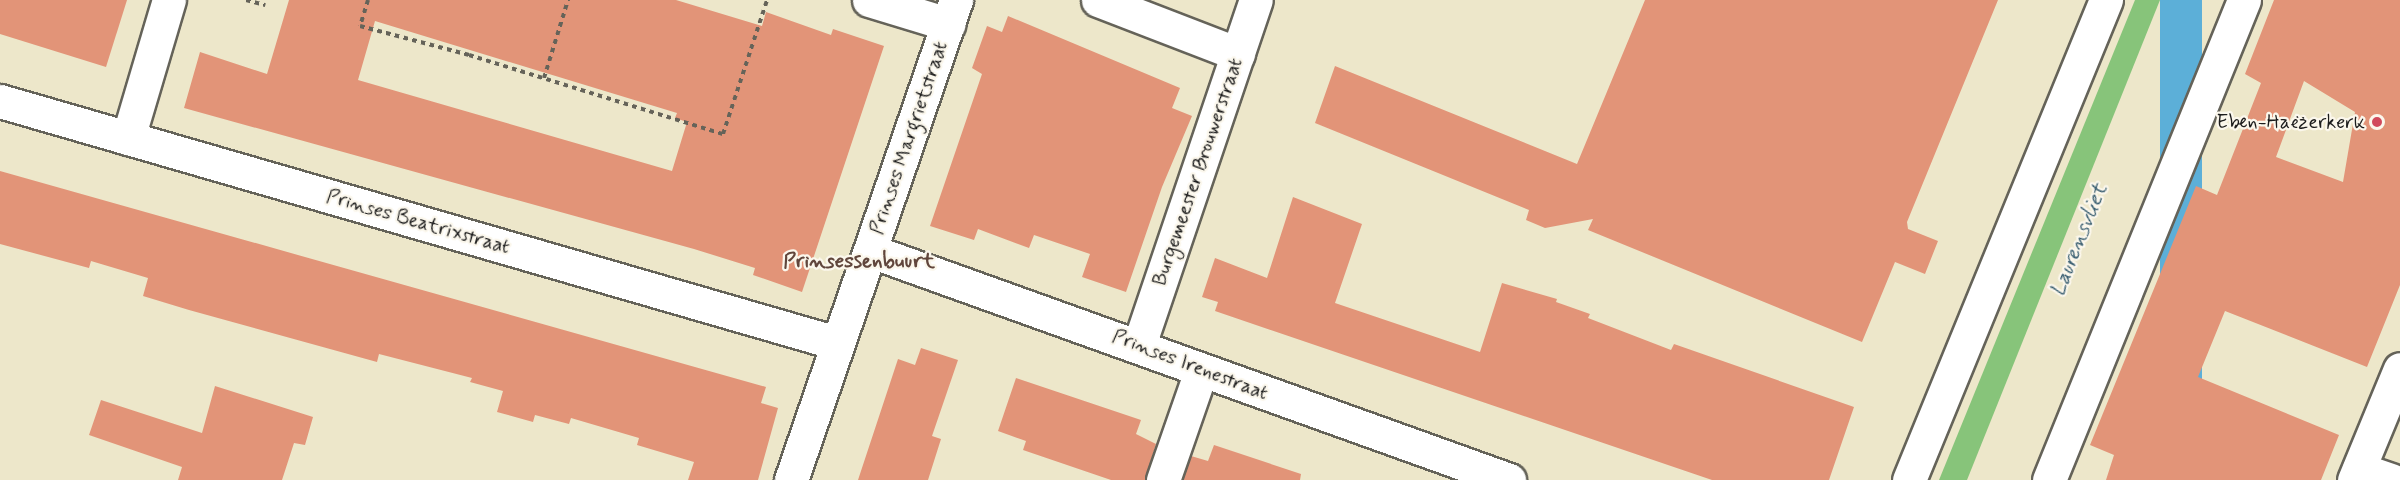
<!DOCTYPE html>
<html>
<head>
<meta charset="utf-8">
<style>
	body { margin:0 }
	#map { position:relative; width:2400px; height:480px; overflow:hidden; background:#ede7ca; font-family:Mynerve,sans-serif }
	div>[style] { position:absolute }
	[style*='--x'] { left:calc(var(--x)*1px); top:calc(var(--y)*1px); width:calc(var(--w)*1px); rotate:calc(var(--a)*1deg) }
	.green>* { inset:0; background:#87c47a }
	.water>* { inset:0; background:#5cafd8; transform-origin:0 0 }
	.building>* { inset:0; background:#e29478 }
	.path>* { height:4px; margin-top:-2px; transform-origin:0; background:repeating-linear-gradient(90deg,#656359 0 4.5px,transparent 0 9px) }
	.roads { filter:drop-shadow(2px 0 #656359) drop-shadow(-2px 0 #656359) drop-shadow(0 2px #656359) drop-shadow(0 -2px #656359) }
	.minor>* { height:33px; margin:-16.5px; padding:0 16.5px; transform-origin:16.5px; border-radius:16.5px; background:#fff }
	.dots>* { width:16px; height:16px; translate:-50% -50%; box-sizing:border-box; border:3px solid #fbf7ec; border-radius:50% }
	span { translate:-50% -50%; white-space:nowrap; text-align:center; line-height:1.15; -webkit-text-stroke:4.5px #fbf7ec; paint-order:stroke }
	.poi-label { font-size:20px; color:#1c1c1c }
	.right { translate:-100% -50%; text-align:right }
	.street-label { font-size:20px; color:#1c1c1c }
	.water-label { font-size:21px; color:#395e71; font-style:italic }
	.neighbourhood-label { font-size:21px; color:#61463c; font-weight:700 }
</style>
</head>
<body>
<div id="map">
	<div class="green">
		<div style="clip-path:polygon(2135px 0,2160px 0,1967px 480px,1939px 480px)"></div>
	</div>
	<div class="water">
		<div style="left:2160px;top:0;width:42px;height:517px"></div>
	</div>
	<div class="building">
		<div style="clip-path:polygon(0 0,127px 0,106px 67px,0 34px)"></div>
		<div style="clip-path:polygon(evenodd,289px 0,676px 0,762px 26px,766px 12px,831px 35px,833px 29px,884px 46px,802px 292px,753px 275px,755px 268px,694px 249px,184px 108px,200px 52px,267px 74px,289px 0,375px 21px,677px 113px,675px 118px,687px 122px,672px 171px,358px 80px,375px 21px)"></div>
		<div style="clip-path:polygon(1645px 0,1998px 0,1907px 222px,1908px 229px,1938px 241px,1925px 274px,1895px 262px,1862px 342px,1588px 230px,1593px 219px,1545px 228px,1526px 220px,1529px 210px,1315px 123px,1335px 66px,1577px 164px)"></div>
		<div style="clip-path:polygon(evenodd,2274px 0,2400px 0,2400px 285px,2367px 367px,2225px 311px,2198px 377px,2339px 435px,2321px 480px,2106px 480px,2114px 455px,2090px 445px,2196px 186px,2217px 195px,2261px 83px,2245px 74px,2274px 0,2304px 81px,2355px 112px,2343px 182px,2276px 157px,2304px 81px)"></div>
		<div style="clip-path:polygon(1008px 16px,1180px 88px,1172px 108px,1192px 116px,1162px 187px,1126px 292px,1082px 277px,1090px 254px,1034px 235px,1029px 248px,978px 229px,974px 240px,930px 226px,982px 74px,972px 68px,987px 26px,1002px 32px)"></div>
		<div style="clip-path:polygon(0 171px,766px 387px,761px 403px,778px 408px,758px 480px,688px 480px,694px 462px,637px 445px,639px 438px,571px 418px,569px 424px,535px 415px,533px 422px,497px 412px,503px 391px,470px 382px,472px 378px,379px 354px,377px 362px,189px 310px,143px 296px,148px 278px,91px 261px,89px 268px,0 244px)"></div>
		<div style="clip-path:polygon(1293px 197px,1362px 224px,1335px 303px,1480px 352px,1502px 283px,1557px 299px,1556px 302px,1590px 314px,1588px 318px,1671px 350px,1674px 344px,1854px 407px,1829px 480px,1712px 480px,1215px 311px,1218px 302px,1202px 297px,1215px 258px,1267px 278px)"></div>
		<div style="clip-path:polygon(921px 348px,958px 360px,932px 436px,941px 439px,928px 480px,858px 480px,898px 359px,915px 365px)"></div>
		<div style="clip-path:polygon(1016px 378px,1141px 420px,1136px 434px,1156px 444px,1145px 480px,1111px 480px,1023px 450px,1026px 441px,998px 431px)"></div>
		<div style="clip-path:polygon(215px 386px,313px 417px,305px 445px,294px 443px,282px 480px,178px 480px,182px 467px,89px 435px,101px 400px,202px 433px)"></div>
		<div style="clip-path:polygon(1214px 445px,1301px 474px,1300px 480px,1183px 480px,1191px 456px,1208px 461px)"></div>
	</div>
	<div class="path">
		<div style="--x:246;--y:0;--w:20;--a:15"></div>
		<div style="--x:368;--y:0;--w:27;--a:107"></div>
		<div style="--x:360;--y:26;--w:113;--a:14.9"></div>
		<div style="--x:469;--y:55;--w:266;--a:17.3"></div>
		<div style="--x:723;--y:134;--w:141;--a:-71.8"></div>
		<div style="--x:544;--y:78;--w:82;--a:-72.9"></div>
	</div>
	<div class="roads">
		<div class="minor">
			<div style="--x:869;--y:0;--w:83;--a:16.9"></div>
			<div style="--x:1098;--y:0;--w:150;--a:21.1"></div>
			<div style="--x:0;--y:101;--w:871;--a:16.13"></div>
			<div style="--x:128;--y:138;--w:144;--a:-73.5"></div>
			<div style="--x:871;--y:251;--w:678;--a:19.74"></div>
			<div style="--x:1139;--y:345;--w:364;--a:-71.3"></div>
			<div style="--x:2359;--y:469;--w:34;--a:19"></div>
			<div style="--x:791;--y:480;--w:508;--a:-71.03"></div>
			<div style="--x:1163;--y:480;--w:115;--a:-70.8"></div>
			<div style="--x:1909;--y:480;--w:519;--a:-67.69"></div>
			<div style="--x:2049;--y:480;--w:518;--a:-67.89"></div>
			<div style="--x:2354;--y:480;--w:120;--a:-67.5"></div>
		</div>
	</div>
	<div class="dots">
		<div style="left:2377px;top:122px;background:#d1495b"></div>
	</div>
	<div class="poi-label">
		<span class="right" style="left:2365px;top:122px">Eben-Haëzerkerk</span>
	</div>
	<div class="street-label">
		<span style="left:909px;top:138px;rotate:-71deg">Prinses Margrietstraat</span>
		<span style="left:1198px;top:172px;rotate:-71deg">Burgemeester Brouwerstraat</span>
		<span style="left:418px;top:222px;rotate:16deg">Prinses Beatrixstraat</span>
		<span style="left:1190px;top:365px;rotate:21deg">Prinses Irenestraat</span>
	</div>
	<div class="water-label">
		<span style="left:2079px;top:240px;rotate:-68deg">Laurensvliet</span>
	</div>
	<div class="neighbourhood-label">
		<span style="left:859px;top:261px">Prinsessenbuurt</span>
	</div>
</div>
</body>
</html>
